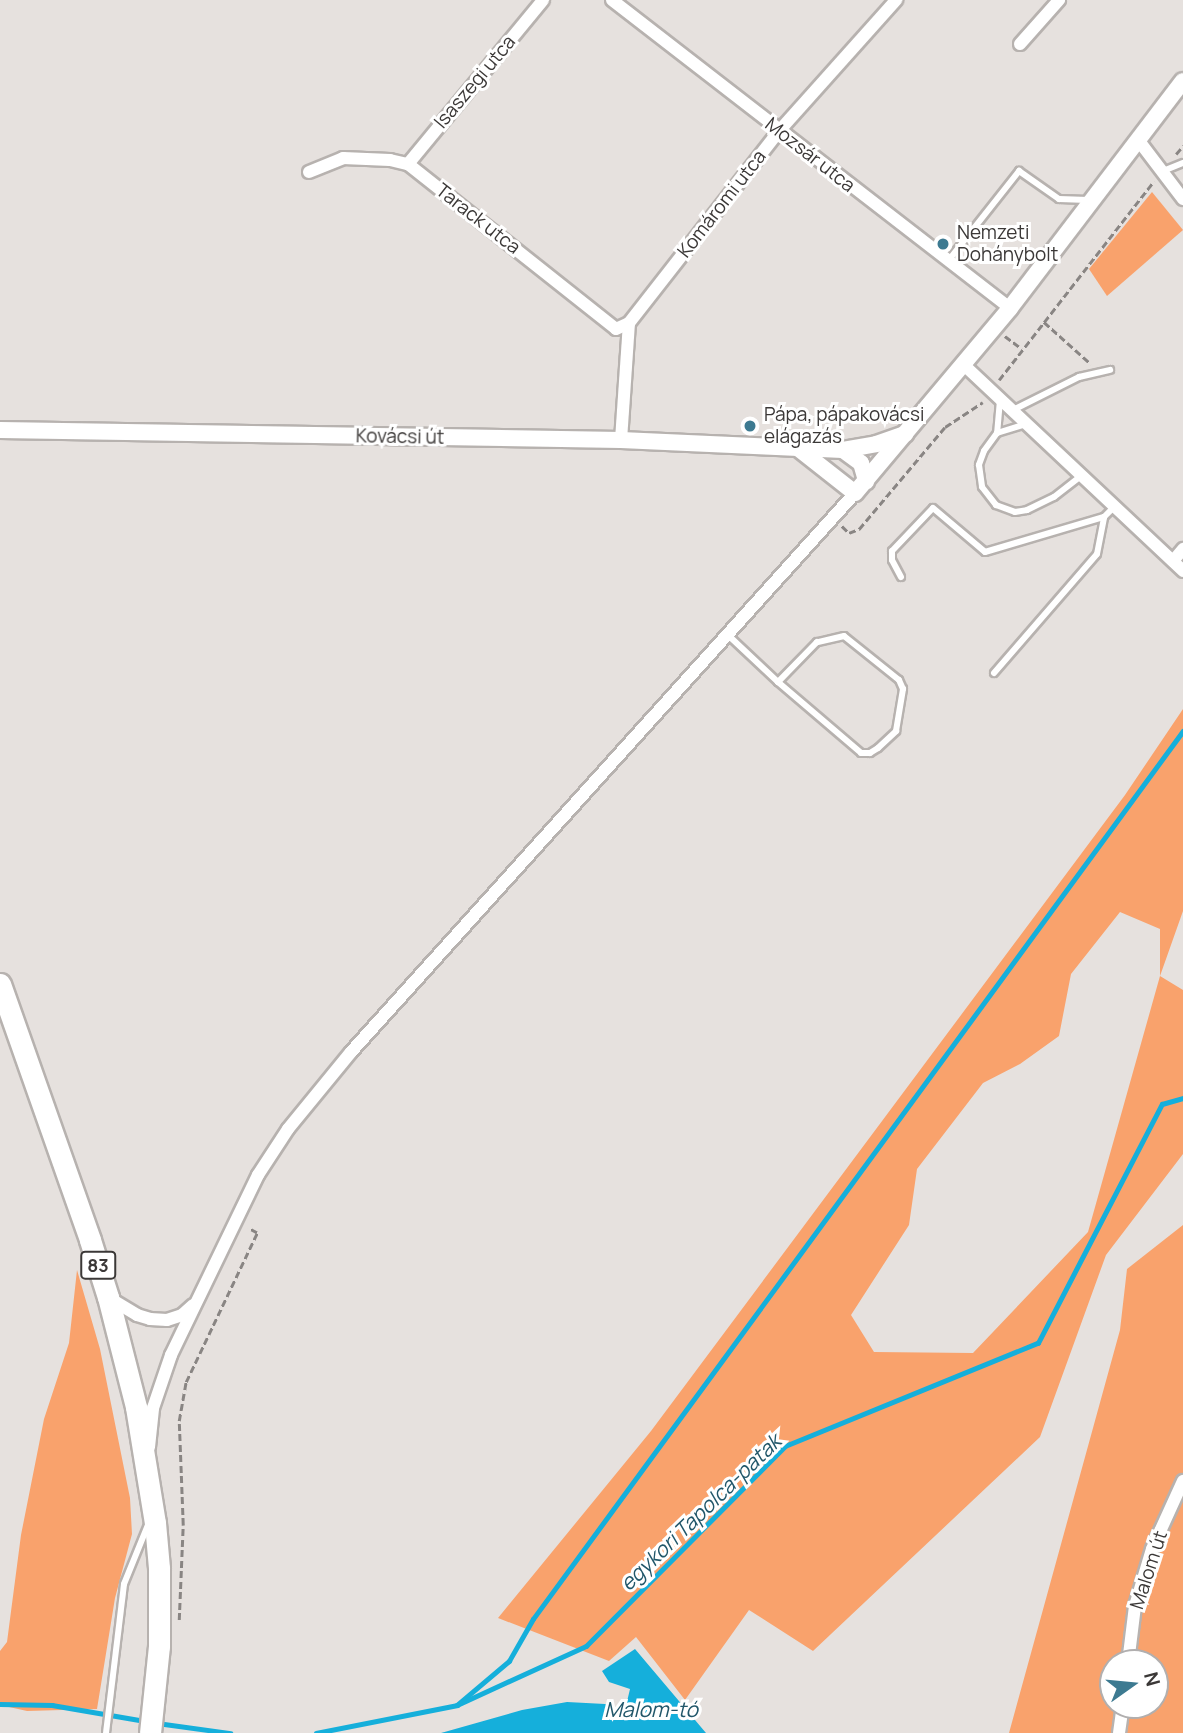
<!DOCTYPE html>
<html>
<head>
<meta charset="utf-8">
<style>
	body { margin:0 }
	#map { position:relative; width:1183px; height:1733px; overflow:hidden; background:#e6e1de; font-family:Manrope,sans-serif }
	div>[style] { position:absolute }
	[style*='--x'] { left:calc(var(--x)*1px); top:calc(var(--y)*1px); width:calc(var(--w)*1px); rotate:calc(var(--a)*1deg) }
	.green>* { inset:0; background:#f9a26c }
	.water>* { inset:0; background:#15afdb }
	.stream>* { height:4.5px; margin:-2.25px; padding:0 2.25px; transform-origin:2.25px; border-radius:2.25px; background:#15afdb }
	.path>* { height:2.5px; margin-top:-1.25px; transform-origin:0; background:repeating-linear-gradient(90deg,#898583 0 7px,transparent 0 10.5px) }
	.roads { filter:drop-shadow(2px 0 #b7b2af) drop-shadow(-2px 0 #b7b2af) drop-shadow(0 2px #b7b2af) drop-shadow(0 -2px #b7b2af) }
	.service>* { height:6px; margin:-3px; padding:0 3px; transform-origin:3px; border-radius:3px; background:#fff }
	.minor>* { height:12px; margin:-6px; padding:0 6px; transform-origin:6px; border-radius:6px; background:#fff }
	.tertiary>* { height:16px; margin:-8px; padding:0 8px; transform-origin:8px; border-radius:8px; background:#fff }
	.primary>* { height:21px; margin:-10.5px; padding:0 10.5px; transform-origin:10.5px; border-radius:10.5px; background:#fff }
	.dots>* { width:19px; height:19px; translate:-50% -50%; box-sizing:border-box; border:4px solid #fff; border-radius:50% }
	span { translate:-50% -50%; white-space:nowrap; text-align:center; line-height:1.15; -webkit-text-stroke:6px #fff; paint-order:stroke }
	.shield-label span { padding:2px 5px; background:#fff; border:2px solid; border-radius:5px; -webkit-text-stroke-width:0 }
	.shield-label { font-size:18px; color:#3b3837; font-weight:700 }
	.street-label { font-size:19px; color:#3b3837 }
	.poi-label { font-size:19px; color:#3b3837 }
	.left { translate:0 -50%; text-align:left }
	.water-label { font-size:21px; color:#22576a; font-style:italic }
	.north { position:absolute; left:1099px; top:1649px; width:70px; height:70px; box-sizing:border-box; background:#fff; border:2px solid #b1afaf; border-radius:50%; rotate:75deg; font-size:19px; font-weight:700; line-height:28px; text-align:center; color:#3b3837 }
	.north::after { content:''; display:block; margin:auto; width:24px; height:32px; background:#3d7a91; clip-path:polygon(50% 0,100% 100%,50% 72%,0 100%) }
</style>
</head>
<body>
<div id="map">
	<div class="green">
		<div style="clip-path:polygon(1152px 192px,1183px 230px,1107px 296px,1089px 269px)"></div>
		<div style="clip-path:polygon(evenodd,1183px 709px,1183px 911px,1160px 976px,1183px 990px,1183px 1154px,1106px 1255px,1040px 1437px,813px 1651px,749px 1610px,685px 1700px,636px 1637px,609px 1661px,498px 1618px,651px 1431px,1125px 795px,1183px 709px,1120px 912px,1160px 929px,1160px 976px,1088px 1232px,973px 1353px,874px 1352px,851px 1315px,909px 1225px,917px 1169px,983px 1083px,1020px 1064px,1059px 1036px,1071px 974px,1120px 912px)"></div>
		<div style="clip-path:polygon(evenodd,1183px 1225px,1183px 1733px,1009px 1733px,1120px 1330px,1127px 1269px,1183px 1225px,1113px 1663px,1155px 1663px,1155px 1705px,1113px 1705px,1113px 1663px)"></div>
		<div style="clip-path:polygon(77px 1270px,100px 1349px,130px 1498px,132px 1534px,115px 1598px,97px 1709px,27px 1711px,0 1705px,0 1651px,7px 1642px,21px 1535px,44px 1419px,69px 1343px)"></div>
	</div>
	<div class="water">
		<div style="clip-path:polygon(635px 1649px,706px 1733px,441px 1733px,522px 1710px,567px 1702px,605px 1704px,625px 1710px,630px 1689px,609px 1682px,602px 1671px)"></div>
	</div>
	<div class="stream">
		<div style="--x:0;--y:1704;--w:52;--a:1.1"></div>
		<div style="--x:52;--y:1705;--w:94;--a:9.8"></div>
		<div style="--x:457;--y:1705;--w:68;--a:-40.2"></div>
		<div style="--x:509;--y:1661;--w:48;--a:-60.3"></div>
		<div style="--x:533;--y:1619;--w:1100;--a:-53.8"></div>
		<div style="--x:157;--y:1723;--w:74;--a:7.8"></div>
		<div style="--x:316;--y:1733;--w:144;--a:-11.2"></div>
		<div style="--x:457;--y:1705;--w:142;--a:-24.6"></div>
		<div style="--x:586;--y:1646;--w:282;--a:-45.1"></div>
		<div style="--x:785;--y:1446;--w:273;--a:-22.2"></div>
		<div style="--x:1038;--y:1343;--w:269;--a:-62.6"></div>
		<div style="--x:1162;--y:1104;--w:22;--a:-16"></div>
	</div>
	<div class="path">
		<div style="--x:1176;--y:154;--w:11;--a:-49"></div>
		<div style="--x:1044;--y:322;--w:63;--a:41.8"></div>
		<div style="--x:1005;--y:336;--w:21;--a:37"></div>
		<div style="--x:999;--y:380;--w:252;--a:-52.1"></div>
		<div style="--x:842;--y:526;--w:10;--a:45"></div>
		<div style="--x:849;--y:533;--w:11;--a:-22"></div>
		<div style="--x:859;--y:529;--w:133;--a:-49.9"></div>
		<div style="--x:945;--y:427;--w:45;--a:-33.3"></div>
		<div style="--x:179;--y:1620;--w:95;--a:-87.6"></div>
		<div style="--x:183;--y:1525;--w:104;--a:-92.2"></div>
		<div style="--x:179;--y:1421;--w:40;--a:-80"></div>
		<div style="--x:186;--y:1382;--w:165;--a:-64.5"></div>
		<div style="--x:257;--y:1233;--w:10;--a:-151"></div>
	</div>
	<div class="roads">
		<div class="service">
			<div style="--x:1163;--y:171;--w:22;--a:-22"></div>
			<div style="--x:948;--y:261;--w:115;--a:-51.7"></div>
			<div style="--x:1019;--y:171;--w:49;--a:35"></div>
			<div style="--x:1059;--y:199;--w:29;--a:2"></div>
			<div style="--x:1000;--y:400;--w:33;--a:95"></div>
			<div style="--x:997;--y:433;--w:22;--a:126"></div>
			<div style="--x:984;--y:451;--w:15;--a:110"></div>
			<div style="--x:979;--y:465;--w:22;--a:82"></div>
			<div style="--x:982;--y:487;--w:23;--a:52"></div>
			<div style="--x:996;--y:505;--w:20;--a:20"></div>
			<div style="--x:1015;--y:512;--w:12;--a:-9"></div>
			<div style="--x:1027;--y:510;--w:30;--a:-26"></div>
			<div style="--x:1054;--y:497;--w:34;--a:-38"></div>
			<div style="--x:1013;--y:410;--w:74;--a:-26.6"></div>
			<div style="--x:1079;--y:377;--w:32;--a:-13"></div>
			<div style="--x:997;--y:433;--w:30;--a:-17"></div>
			<div style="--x:901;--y:577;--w:19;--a:-118"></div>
			<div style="--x:892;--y:560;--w:9;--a:-90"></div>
			<div style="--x:892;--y:551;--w:59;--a:-46.4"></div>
			<div style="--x:933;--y:508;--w:68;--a:40.2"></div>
			<div style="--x:985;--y:552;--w:124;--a:-16.4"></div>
			<div style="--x:1104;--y:517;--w:14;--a:-45"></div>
			<div style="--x:729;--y:636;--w:67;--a:43.2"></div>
			<div style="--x:778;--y:682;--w:109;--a:40.5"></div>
			<div style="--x:861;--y:753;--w:9;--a:0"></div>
			<div style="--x:870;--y:753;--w:9;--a:-32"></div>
			<div style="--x:878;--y:748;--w:25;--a:-43"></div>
			<div style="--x:896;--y:731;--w:43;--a:-80.5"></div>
			<div style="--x:903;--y:689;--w:10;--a:-114"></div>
			<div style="--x:899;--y:680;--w:70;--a:-141.3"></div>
			<div style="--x:844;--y:636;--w:28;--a:167"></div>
			<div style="--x:817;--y:642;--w:56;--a:134.3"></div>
			<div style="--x:994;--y:673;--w:157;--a:-49.1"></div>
			<div style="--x:1097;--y:554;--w:38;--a:-79"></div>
			<div style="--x:106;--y:1733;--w:150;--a:-83.1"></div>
			<div style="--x:124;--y:1584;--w:64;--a:-67.9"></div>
		</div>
		<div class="minor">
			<div style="--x:612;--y:0;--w:503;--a:37.74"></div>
			<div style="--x:1020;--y:44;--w:59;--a:-48.4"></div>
			<div style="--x:1139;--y:141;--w:73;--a:52.8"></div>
			<div style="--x:408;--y:164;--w:212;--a:-50.5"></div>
			<div style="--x:309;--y:172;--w:37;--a:-22"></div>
			<div style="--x:343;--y:158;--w:47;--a:2.4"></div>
			<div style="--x:390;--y:160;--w:18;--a:13"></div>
			<div style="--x:408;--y:164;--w:265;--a:38.4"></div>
			<div style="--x:616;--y:329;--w:14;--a:-25"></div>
			<div style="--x:964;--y:365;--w:301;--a:43.2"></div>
			<div style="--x:621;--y:440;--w:117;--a:-86.1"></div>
			<div style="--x:629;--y:323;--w:244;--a:-52"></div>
			<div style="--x:779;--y:131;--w:176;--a:-48.2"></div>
			<div style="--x:1173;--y:561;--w:16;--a:-50"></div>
			<div style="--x:109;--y:1298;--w:33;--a:31"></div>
			<div style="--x:137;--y:1315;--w:14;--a:17"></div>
			<div style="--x:150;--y:1319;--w:17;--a:3"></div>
			<div style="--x:167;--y:1320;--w:16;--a:-18"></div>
			<div style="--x:182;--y:1315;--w:15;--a:-42"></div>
			<div style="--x:149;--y:1447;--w:39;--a:-84"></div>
			<div style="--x:153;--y:1408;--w:56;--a:-71.2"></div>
			<div style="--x:171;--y:1355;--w:200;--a:-64.2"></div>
			<div style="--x:258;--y:1175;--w:55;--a:-56.9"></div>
			<div style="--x:288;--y:1129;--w:99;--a:-50.7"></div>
			<div style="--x:351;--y:1052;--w:753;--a:-47.96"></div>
			<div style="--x:1128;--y:1663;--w:57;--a:-83"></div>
			<div style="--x:1135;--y:1606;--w:59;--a:-73.4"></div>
			<div style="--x:1152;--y:1549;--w:75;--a:-65.5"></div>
			<div style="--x:1119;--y:1733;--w:28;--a:-82"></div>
		</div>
		<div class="tertiary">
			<div style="--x:0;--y:430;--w:621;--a:0.92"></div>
			<div style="--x:621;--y:440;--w:222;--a:2.6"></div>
			<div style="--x:843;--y:450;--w:34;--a:-10"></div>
			<div style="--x:876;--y:444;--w:31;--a:-19"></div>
			<div style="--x:799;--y:449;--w:71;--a:38.2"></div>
			<div style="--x:855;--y:493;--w:241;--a:-50"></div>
			<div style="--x:1010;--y:308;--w:285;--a:-52.7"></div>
			<div style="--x:843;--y:450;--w:22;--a:36"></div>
			<div style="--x:861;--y:463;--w:19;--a:74"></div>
		</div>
		<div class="primary">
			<div style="--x:0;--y:984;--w:271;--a:70.6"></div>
			<div style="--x:90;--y:1240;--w:60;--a:72.5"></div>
			<div style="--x:108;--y:1297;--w:114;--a:75.7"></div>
			<div style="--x:136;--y:1407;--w:118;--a:80.7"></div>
			<div style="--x:155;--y:1523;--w:45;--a:84.9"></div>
			<div style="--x:159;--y:1568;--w:78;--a:90"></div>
			<div style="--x:159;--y:1646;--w:87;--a:95.9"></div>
		</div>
	</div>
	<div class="dots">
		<div style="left:943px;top:244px;background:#3d7a91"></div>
		<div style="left:750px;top:426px;background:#3d7a91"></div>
	</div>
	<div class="shield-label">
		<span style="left:98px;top:1265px">83</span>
	</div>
	<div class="street-label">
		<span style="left:475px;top:82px;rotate:-50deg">Isaszegi utca</span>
		<span style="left:810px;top:155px;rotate:38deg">Mozsár utca</span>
		<span style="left:722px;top:204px;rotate:-52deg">Komáromi utca</span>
		<span style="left:478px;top:219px;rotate:38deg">Tarack utca</span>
		<span style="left:400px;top:437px;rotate:1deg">Kovácsi út</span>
		<span style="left:1149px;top:1570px;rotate:-72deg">Malom út</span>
	</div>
	<div class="poi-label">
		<span class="left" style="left:957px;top:244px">Nemzeti<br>Dohánybolt</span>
		<span class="left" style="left:764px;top:426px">Pápa, pápakovácsi<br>elágazás</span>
	</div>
	<div class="water-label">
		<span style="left:700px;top:1512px;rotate:-44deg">egykori Tapolca-patak</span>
		<span style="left:651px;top:1709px">Malom-tó</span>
	</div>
	<div class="north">N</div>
</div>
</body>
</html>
